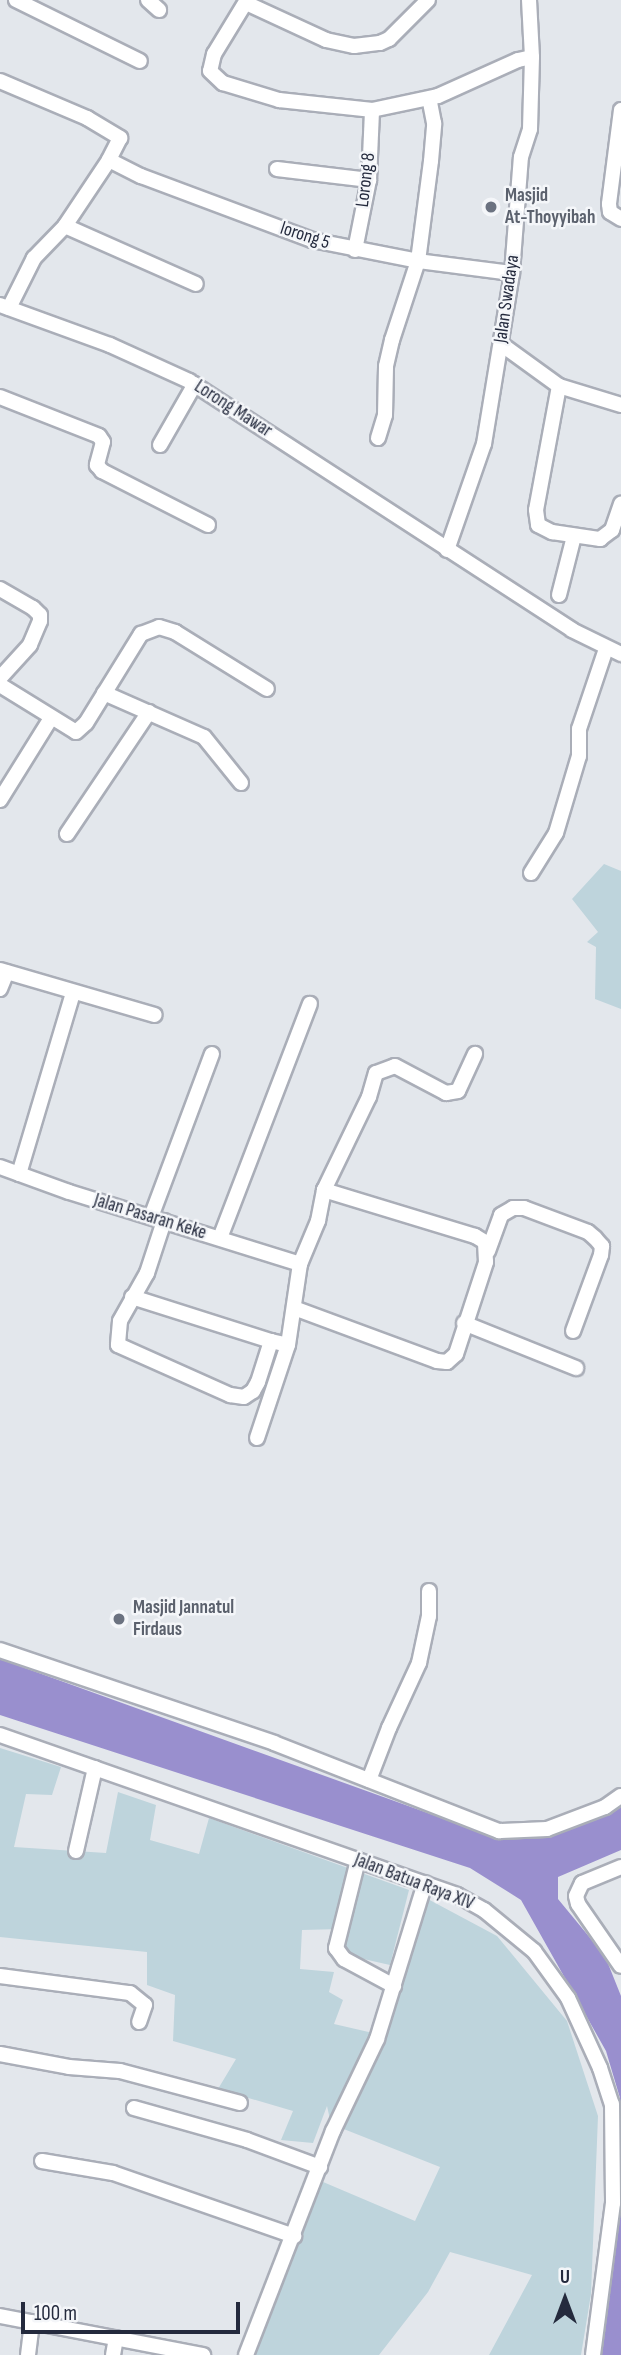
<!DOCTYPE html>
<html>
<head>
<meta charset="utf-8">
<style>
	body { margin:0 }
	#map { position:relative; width:621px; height:2355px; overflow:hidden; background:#e3e7ec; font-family:"Sofia Sans Condensed",sans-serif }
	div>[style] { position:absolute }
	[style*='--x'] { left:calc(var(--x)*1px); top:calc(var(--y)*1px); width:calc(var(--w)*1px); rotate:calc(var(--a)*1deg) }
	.green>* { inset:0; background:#bed4dc }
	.water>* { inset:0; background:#998fce }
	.roads { filter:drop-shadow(2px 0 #aaaeb8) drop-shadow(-2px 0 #aaaeb8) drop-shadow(0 2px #aaaeb8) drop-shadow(0 -2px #aaaeb8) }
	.minor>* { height:14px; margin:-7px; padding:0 7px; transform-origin:7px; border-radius:7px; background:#fff }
	.dots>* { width:19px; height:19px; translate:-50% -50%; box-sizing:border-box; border:4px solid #f4f6f9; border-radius:50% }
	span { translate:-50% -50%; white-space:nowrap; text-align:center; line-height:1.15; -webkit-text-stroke:5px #f4f6f9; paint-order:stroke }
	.street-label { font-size:19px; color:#242a3d }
	.worship-label { font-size:19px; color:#5b616d; font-weight:700 }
	.left { translate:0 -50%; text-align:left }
	.north { position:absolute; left:530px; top:2264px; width:70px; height:70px; -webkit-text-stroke:5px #f4f6f9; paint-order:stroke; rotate:0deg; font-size:19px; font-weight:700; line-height:28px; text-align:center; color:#242a3d }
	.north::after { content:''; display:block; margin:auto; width:24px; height:32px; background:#242a3d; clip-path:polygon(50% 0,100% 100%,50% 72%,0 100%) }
	.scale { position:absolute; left:21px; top:2302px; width:219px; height:32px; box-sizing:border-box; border:4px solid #242a3d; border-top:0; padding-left:9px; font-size:21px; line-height:24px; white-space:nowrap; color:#242a3d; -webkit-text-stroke:5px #f4f6f9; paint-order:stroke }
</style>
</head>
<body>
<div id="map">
	<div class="green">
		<div style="clip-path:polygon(604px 864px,621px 871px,621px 1009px,595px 999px,596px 947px,587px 942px,598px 932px,572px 899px)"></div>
		<div style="clip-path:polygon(0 1748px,61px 1767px,52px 1795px,26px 1794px,14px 1847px,106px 1853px,118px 1792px,156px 1805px,150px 1840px,199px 1854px,209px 1818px,409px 1890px,390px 1965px,337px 1953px,341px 1929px,302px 1930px,300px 1969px,334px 1972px,329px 1992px,343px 2000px,334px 2024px,373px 2033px,424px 1897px,497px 1936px,567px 2021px,598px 2116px,591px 2294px,581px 2355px,489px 2355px,532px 2275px,450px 2252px,428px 2292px,379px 2355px,244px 2355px,309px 2176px,415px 2221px,440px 2167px,331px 2124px,327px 2106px,313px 2143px,281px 2140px,293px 2111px,218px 2089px,236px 2059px,173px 2041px,175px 1995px,147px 1985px,147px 1952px,0 1937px)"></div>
	</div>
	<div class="water">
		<div style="clip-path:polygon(0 1659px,500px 1839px,555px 1831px,621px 1799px,621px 1850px,558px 1877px,558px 1899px,605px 1956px,621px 1996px,621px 2355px,598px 2355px,615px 2238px,620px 2098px,606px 2051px,521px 1900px,470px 1868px,0 1715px)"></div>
	</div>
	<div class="roads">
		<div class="minor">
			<div style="--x:16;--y:0;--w:138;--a:26.2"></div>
			<div style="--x:148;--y:0;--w:15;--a:42"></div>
			<div style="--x:247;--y:0;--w:63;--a:121.4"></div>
			<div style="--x:214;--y:54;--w:17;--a:103"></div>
			<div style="--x:210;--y:71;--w:18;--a:43"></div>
			<div style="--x:223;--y:83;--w:59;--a:16.9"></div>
			<div style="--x:279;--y:100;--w:94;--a:6.1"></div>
			<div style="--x:372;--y:110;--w:67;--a:-12"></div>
			<div style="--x:438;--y:96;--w:88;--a:-24.2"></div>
			<div style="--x:518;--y:60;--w:14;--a:-12"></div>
			<div style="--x:246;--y:3;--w:88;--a:24.8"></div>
			<div style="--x:326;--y:40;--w:29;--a:12"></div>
			<div style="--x:354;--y:46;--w:26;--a:-7"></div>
			<div style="--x:380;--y:43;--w:10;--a:-24"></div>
			<div style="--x:389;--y:39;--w:55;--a:-45"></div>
			<div style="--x:0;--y:81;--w:95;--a:23"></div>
			<div style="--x:87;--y:118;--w:39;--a:31"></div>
			<div style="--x:120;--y:138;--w:25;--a:117"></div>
			<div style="--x:109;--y:160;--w:79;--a:123.7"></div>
			<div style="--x:65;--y:226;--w:45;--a:134.1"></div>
			<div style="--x:34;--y:258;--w:56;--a:116.6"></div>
			<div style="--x:621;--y:110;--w:95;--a:97.3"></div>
			<div style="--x:609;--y:204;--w:8;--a:83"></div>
			<div style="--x:610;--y:212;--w:13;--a:32"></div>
			<div style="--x:109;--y:160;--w:36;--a:27"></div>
			<div style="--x:141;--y:176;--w:183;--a:20.5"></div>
			<div style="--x:312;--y:240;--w:108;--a:11.2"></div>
			<div style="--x:418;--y:261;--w:95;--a:7.3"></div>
			<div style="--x:277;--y:169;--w:93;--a:6.8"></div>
			<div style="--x:65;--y:226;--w:143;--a:23.9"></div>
			<div style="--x:355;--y:250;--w:71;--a:-78.7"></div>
			<div style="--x:369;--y:180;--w:70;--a:-87.5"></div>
			<div style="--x:0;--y:305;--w:117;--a:20"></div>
			<div style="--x:110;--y:345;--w:87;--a:24.5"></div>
			<div style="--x:189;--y:381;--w:457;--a:33"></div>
			<div style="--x:572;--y:630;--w:55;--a:26.1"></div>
			<div style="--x:501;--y:344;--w:72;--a:35.9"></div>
			<div style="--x:559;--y:386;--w:65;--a:17"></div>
			<div style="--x:559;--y:386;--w:126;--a:100.5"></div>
			<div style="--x:536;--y:510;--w:15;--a:82"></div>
			<div style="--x:538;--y:525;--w:16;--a:27"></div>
			<div style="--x:552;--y:532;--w:49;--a:8.3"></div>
			<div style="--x:600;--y:539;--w:15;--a:-37"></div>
			<div style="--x:612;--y:530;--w:28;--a:-71"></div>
			<div style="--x:0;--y:397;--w:106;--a:21.5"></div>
			<div style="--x:99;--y:436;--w:7;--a:56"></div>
			<div style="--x:103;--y:442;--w:24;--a:105"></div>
			<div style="--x:97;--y:465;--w:8;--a:50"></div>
			<div style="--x:102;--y:471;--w:119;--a:27"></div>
			<div style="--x:378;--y:438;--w:24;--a:-73"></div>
			<div style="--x:385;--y:415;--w:49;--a:-88.8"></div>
			<div style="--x:386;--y:366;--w:27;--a:-77"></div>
			<div style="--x:392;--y:340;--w:83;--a:-71.8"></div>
			<div style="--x:418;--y:261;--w:101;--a:-82.6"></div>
			<div style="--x:431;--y:161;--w:38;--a:-85"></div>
			<div style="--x:434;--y:123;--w:25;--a:-101"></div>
			<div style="--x:160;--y:445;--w:70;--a:-60.2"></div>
			<div style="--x:447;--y:550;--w:112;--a:-70.8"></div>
			<div style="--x:484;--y:444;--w:173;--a:-80.7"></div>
			<div style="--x:512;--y:273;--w:116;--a:-85.6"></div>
			<div style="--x:521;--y:157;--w:29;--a:-72"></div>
			<div style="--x:530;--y:129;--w:72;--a:-88.4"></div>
			<div style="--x:532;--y:57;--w:57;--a:-93"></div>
			<div style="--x:0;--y:589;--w:38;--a:30"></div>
			<div style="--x:33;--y:608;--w:10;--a:45"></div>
			<div style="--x:40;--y:615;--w:6;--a:90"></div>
			<div style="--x:40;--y:621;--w:26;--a:113"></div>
			<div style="--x:30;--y:645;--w:45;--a:132.3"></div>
			<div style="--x:559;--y:595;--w:61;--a:-75.7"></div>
			<div style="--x:0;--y:685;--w:89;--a:31.7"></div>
			<div style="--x:76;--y:732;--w:13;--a:-42"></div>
			<div style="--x:86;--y:723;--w:105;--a:-58.3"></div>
			<div style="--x:141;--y:634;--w:19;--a:-21"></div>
			<div style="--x:159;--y:627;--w:17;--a:17"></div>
			<div style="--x:175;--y:632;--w:108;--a:31.8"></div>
			<div style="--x:104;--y:693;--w:109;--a:23.7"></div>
			<div style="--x:204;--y:737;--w:59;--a:51.2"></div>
			<div style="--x:0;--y:800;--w:97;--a:-58.1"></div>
			<div style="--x:67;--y:834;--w:147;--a:-56.1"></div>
			<div style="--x:531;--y:873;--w:47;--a:-58"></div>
			<div style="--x:556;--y:833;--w:80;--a:-73.4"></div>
			<div style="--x:579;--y:756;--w:27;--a:-90"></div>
			<div style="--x:579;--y:729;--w:84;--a:-71.4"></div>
			<div style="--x:0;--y:970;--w:161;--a:16.2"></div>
			<div style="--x:0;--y:989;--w:18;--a:-68"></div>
			<div style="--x:0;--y:1167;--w:73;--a:19.9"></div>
			<div style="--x:69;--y:1192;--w:242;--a:17.3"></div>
			<div style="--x:19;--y:1174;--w:189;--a:-73.4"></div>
			<div style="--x:151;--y:1217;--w:174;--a:-69.5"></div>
			<div style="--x:164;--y:1221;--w:55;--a:108.1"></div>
			<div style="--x:147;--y:1273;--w:55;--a:119.4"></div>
			<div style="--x:120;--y:1321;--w:24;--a:95"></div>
			<div style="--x:118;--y:1345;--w:123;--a:24.1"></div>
			<div style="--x:230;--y:1395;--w:14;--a:8"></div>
			<div style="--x:244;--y:1397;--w:11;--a:-34"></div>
			<div style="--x:253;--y:1391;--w:10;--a:-61"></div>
			<div style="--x:258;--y:1382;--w:43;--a:-72.4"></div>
			<div style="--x:271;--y:1341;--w:17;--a:13"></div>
			<div style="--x:220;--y:1238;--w:251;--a:-69"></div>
			<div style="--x:488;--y:1251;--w:38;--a:-70"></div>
			<div style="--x:501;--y:1215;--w:14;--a:-30"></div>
			<div style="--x:513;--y:1208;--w:11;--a:0"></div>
			<div style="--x:524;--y:1208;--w:68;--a:20.6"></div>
			<div style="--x:588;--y:1232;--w:9;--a:41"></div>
			<div style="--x:595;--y:1238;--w:11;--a:49"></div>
			<div style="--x:602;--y:1246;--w:9;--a:96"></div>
			<div style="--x:601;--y:1255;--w:81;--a:110.2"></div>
			<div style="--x:132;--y:1297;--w:146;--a:17.6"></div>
			<div style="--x:294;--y:1308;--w:153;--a:20.3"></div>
			<div style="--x:437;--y:1361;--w:10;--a:6"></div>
			<div style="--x:447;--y:1362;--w:12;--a:-42"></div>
			<div style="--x:456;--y:1354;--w:97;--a:-71.9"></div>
			<div style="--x:486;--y:1262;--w:20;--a:-93"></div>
			<div style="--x:485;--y:1242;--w:12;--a:-149"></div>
			<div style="--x:475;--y:1236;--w:158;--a:-163.1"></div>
			<div style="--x:464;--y:1323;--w:121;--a:21.9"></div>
			<div style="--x:257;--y:1438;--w:98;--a:-71.6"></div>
			<div style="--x:288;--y:1345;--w:82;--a:-81.6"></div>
			<div style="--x:300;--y:1264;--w:47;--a:-67.3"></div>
			<div style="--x:318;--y:1221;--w:32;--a:-79"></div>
			<div style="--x:324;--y:1190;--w:103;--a:-64.2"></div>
			<div style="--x:369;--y:1097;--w:25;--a:-74"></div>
			<div style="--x:376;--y:1073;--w:20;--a:-20"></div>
			<div style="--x:395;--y:1066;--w:58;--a:27.9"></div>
			<div style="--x:446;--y:1093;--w:12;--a:-9"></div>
			<div style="--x:458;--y:1091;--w:41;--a:-65.3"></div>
			<div style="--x:0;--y:1650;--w:289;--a:18.7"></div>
			<div style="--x:274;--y:1743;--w:242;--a:21.4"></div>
			<div style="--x:499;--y:1831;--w:48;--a:-2.4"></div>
			<div style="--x:547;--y:1829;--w:62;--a:-20.8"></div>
			<div style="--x:605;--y:1807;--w:19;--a:-35"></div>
			<div style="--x:0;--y:1735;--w:484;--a:19.3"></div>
			<div style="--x:457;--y:1895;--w:31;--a:29"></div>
			<div style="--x:484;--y:1910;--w:65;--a:39.4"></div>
			<div style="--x:534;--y:1951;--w:58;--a:54.1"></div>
			<div style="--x:568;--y:1998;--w:77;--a:65.4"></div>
			<div style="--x:600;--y:2068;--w:38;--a:72"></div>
			<div style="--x:612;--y:2104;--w:99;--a:89.4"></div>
			<div style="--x:613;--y:2203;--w:153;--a:97.5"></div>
			<div style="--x:369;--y:1780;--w:56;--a:-69"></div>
			<div style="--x:389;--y:1728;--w:72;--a:-65.2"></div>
			<div style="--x:419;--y:1663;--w:48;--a:-78"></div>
			<div style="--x:429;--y:1616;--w:25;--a:-90"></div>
			<div style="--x:76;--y:1851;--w:85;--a:-77.1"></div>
			<div style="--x:358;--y:1860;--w:91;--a:104"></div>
			<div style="--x:336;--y:1948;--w:14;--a:54"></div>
			<div style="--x:344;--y:1959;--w:57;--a:28.4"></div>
			<div style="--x:621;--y:1867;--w:42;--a:157.7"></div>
			<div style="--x:582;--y:1883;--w:14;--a:115"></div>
			<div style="--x:576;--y:1896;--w:8;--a:76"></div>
			<div style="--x:578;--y:1904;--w:75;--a:55.3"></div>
			<div style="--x:0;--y:1976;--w:131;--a:7.5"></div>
			<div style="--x:130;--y:1993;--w:19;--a:39"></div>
			<div style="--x:145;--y:2005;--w:18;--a:109"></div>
			<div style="--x:0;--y:2054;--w:70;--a:10.7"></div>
			<div style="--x:69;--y:2067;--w:51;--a:4.5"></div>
			<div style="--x:120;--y:2071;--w:124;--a:14.9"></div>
			<div style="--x:134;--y:2108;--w:117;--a:15.8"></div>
			<div style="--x:247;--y:2140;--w:78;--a:20.3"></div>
			<div style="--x:42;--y:2161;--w:72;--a:9.6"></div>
			<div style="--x:113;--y:2173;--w:192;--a:19.2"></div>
			<div style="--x:0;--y:2316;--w:207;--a:10.9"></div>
			<div style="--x:28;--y:2355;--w:33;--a:-83"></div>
			<div style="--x:113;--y:2355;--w:17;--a:-80"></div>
			<div style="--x:246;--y:2355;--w:240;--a:-68.8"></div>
			<div style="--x:333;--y:2131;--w:102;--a:-64.4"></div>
			<div style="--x:377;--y:2039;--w:163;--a:-72.9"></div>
		</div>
	</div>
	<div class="dots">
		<div style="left:491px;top:207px;background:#6b7280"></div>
		<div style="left:119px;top:1619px;background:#6b7280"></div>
	</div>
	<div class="street-label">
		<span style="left:366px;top:180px;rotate:-83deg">Lorong 8</span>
		<span style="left:305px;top:236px;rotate:18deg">lorong 5</span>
		<span style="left:507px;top:299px;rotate:-82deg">Jalan Swadaya</span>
		<span style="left:233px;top:409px;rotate:33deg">Lorong Mawar</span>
		<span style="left:150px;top:1217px;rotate:17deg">Jalan Pasaran Keke</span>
		<span style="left:414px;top:1882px;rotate:21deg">Jalan Batua Raya XIV</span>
	</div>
	<div class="worship-label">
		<span class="left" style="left:505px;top:207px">Masjid<br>At-Thoyyibah</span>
		<span class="left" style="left:133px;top:1619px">Masjid Jannatul<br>Firdaus</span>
	</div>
	<div class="north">U</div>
	<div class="scale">100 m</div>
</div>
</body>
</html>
